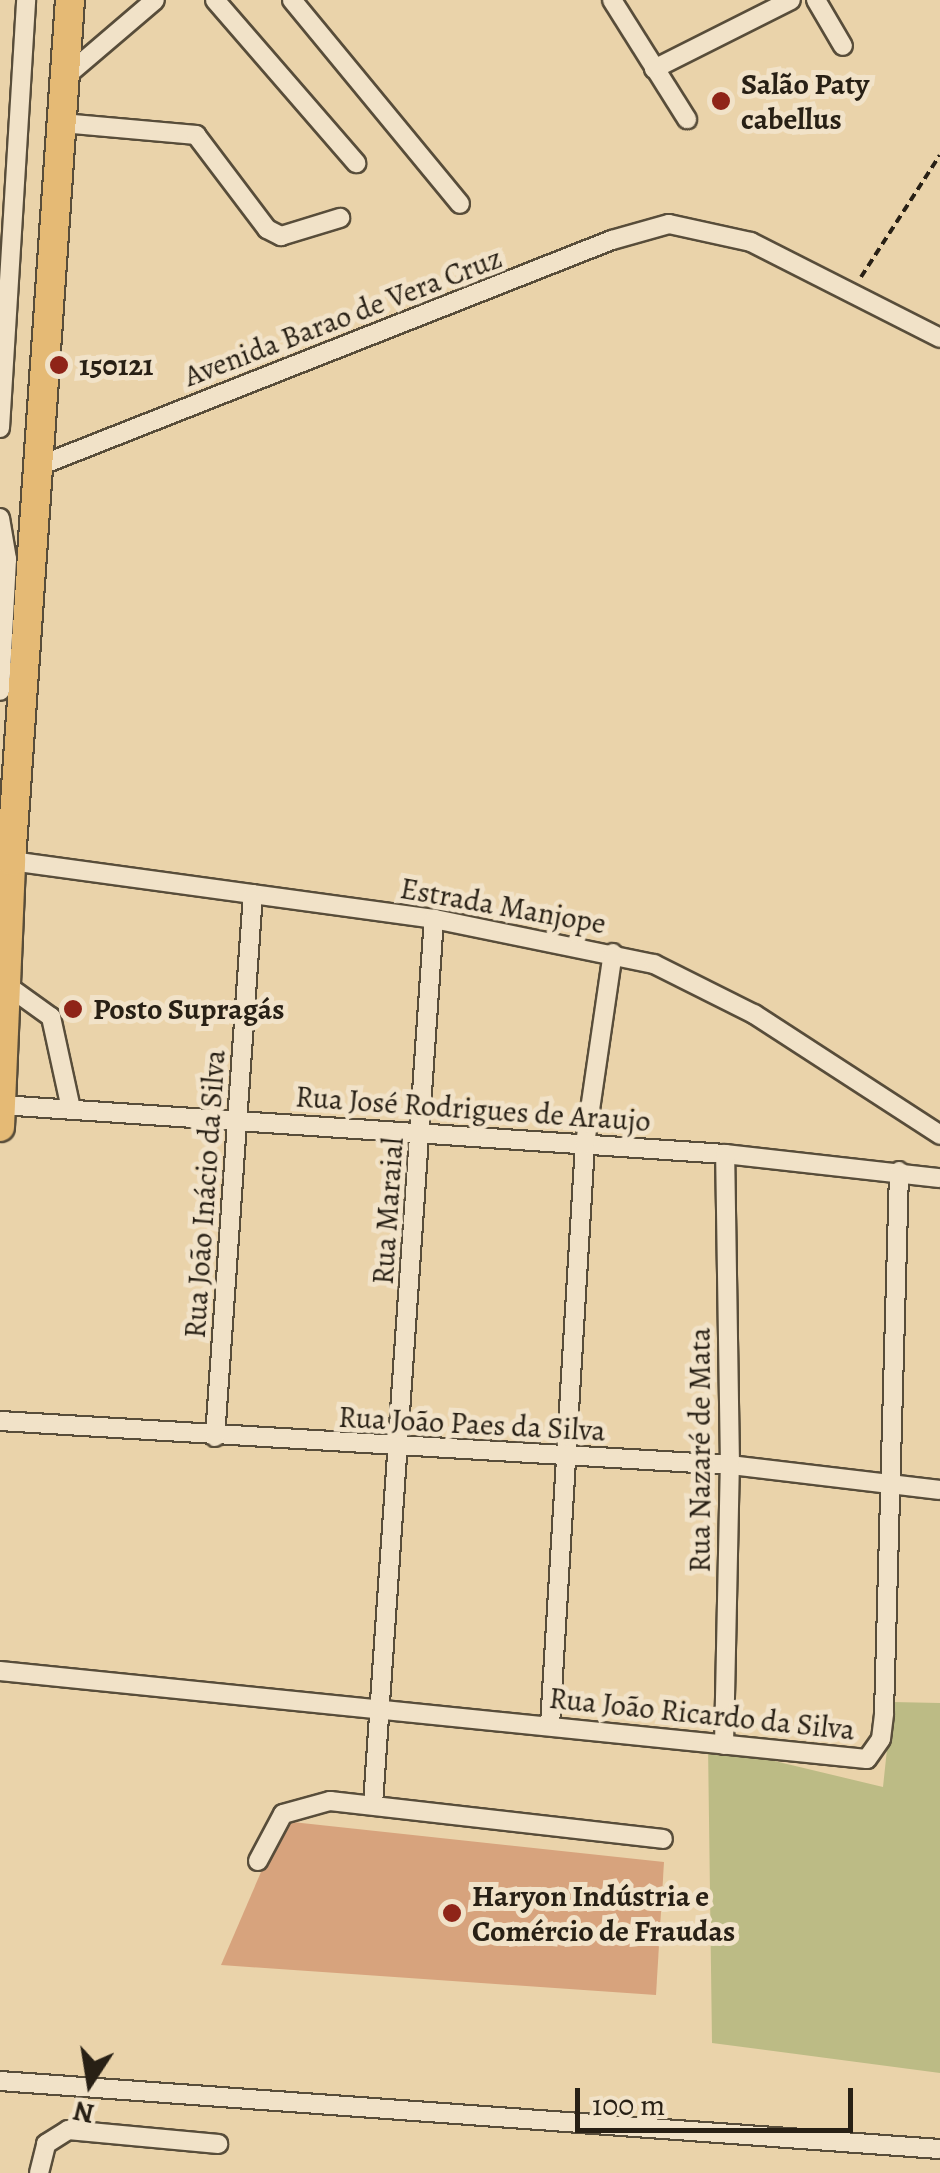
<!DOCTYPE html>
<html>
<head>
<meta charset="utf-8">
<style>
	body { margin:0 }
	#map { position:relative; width:940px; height:2173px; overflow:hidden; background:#ead3aa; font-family:Alegreya,serif }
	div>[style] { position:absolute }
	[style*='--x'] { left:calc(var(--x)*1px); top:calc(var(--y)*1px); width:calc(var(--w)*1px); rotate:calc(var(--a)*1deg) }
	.green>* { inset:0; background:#bcbb85 }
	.building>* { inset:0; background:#d7a37d }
	.path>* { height:4px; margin-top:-2px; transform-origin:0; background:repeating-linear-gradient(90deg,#282015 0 8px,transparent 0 13px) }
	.roads { filter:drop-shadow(2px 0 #584d3a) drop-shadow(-2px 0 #584d3a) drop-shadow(0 2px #584d3a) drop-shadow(0 -2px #584d3a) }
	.minor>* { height:18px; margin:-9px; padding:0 9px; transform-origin:9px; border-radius:9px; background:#f1e2c8 }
	.highway>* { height:28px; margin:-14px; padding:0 14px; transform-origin:14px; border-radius:14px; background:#e5ba75 }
	.dots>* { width:28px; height:28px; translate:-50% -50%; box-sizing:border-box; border:5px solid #f1e2c8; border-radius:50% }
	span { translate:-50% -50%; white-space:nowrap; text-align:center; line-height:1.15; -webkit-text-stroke:10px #f1e2c8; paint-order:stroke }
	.poi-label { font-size:30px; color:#282015; font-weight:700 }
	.left { translate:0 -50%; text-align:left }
	.street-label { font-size:30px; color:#282015 }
	.north { position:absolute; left:40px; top:2033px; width:100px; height:100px; -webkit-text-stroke:8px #f1e2c8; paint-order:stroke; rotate:192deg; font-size:28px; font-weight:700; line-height:40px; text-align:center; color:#282015 }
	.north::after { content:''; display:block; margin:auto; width:35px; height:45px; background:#282015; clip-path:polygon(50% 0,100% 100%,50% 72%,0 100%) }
	.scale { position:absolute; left:575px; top:2088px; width:278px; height:45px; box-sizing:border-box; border:5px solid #282015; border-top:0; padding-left:12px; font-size:30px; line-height:35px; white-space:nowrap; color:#282015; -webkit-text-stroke:8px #f1e2c8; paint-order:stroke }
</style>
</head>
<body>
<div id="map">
	<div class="green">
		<div style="clip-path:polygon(892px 1702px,940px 1703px,940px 2073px,712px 2043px,708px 1745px,883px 1787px)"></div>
	</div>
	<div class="building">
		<div style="clip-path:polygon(283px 1821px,664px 1862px,656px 1995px,221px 1965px)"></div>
	</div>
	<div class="path">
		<div style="--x:861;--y:277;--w:145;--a:-57.1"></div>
	</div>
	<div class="roads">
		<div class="minor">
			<div style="--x:215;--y:0;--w:216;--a:49.1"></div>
			<div style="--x:292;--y:0;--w:264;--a:50.5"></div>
			<div style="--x:612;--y:0;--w:141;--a:57.8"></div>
			<div style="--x:816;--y:0;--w:53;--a:59.6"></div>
			<div style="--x:654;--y:69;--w:153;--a:-26.7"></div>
			<div style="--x:65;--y:77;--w:118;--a:-40.5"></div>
			<div style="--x:62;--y:123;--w:135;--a:5.1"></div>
			<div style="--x:196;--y:135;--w:118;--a:52.9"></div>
			<div style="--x:267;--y:229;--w:16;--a:27"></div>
			<div style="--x:281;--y:236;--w:62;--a:-17"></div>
			<div style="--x:0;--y:428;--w:429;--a:-86.5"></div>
			<div style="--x:39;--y:466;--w:616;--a:-21.53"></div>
			<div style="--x:612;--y:240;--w:59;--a:-15.7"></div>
			<div style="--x:669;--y:224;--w:84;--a:12.4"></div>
			<div style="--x:751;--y:242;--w:212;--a:26.9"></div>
			<div style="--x:0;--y:518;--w:42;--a:80.3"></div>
			<div style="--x:7;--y:559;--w:132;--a:93"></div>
			<div style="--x:11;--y:861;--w:427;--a:7.8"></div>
			<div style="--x:434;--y:919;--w:225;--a:11.6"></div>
			<div style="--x:654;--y:964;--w:112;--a:26.6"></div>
			<div style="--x:754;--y:1014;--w:222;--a:33"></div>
			<div style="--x:5;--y:984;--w:57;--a:35.7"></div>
			<div style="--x:51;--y:1017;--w:94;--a:77.7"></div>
			<div style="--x:1;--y:1105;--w:726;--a:3.87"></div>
			<div style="--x:725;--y:1154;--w:216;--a:6.4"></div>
			<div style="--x:0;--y:1421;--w:731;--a:3.45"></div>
			<div style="--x:730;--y:1465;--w:211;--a:6.8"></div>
			<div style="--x:215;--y:1437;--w:544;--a:-86"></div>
			<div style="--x:0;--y:1671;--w:871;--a:5.8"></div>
			<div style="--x:867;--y:1759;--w:24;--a:-55"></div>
			<div style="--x:881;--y:1739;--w:26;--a:-83"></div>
			<div style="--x:884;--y:1713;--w:542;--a:-88.41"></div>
			<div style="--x:550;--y:1725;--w:582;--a:-86.55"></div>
			<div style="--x:585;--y:1144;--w:193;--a:-81.7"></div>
			<div style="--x:724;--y:1745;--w:280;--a:-88.8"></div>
			<div style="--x:730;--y:1465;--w:311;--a:-90.9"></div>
			<div style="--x:373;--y:1804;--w:887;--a:-86.06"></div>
			<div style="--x:258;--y:1861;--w:53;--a:-62"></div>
			<div style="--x:283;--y:1814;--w:49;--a:-15.5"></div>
			<div style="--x:330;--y:1801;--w:335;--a:6.5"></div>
			<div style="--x:0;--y:2081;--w:942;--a:4.14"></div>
			<div style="--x:39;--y:2173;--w:30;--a:-76"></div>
			<div style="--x:46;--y:2144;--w:26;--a:-32"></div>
			<div style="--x:68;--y:2130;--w:151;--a:5.3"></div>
		</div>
		<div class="highway">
			<div style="--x:0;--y:1127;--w:266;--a:-87.6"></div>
			<div style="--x:11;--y:861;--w:863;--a:-86.08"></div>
		</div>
	</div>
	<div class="dots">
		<div style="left:721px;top:101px;background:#8f2418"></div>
		<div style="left:59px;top:365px;background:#8f2418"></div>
		<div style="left:73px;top:1009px;background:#8f2418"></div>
		<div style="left:452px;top:1913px;background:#8f2418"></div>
	</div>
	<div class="poi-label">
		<span class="left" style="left:741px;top:101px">Salão Paty<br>cabellus</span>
		<span class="left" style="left:79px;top:365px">150121</span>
		<span class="left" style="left:93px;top:1009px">Posto Supragás</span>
		<span class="left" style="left:472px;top:1913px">Haryon Indústria e<br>Comércio de Fraudas</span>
	</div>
	<div class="street-label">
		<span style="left:343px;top:317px;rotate:-21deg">Avenida Barao de Vera Cruz</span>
		<span style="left:503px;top:906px;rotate:10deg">Estrada Manjope</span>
		<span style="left:473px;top:1109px;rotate:4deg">Rua José Rodrigues de Araujo</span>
		<span style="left:205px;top:1194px;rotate:-86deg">Rua João Inácio da Silva</span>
		<span style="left:388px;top:1211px;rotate:-86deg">Rua Maraial</span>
		<span style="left:472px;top:1424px;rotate:3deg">Rua João Paes da Silva</span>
		<span style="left:700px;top:1450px;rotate:-90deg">Rua Nazaré de Mata</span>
		<span style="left:702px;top:1714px;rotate:6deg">Rua João Ricardo da Silva</span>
	</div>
	<div class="north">N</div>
	<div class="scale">100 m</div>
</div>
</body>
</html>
